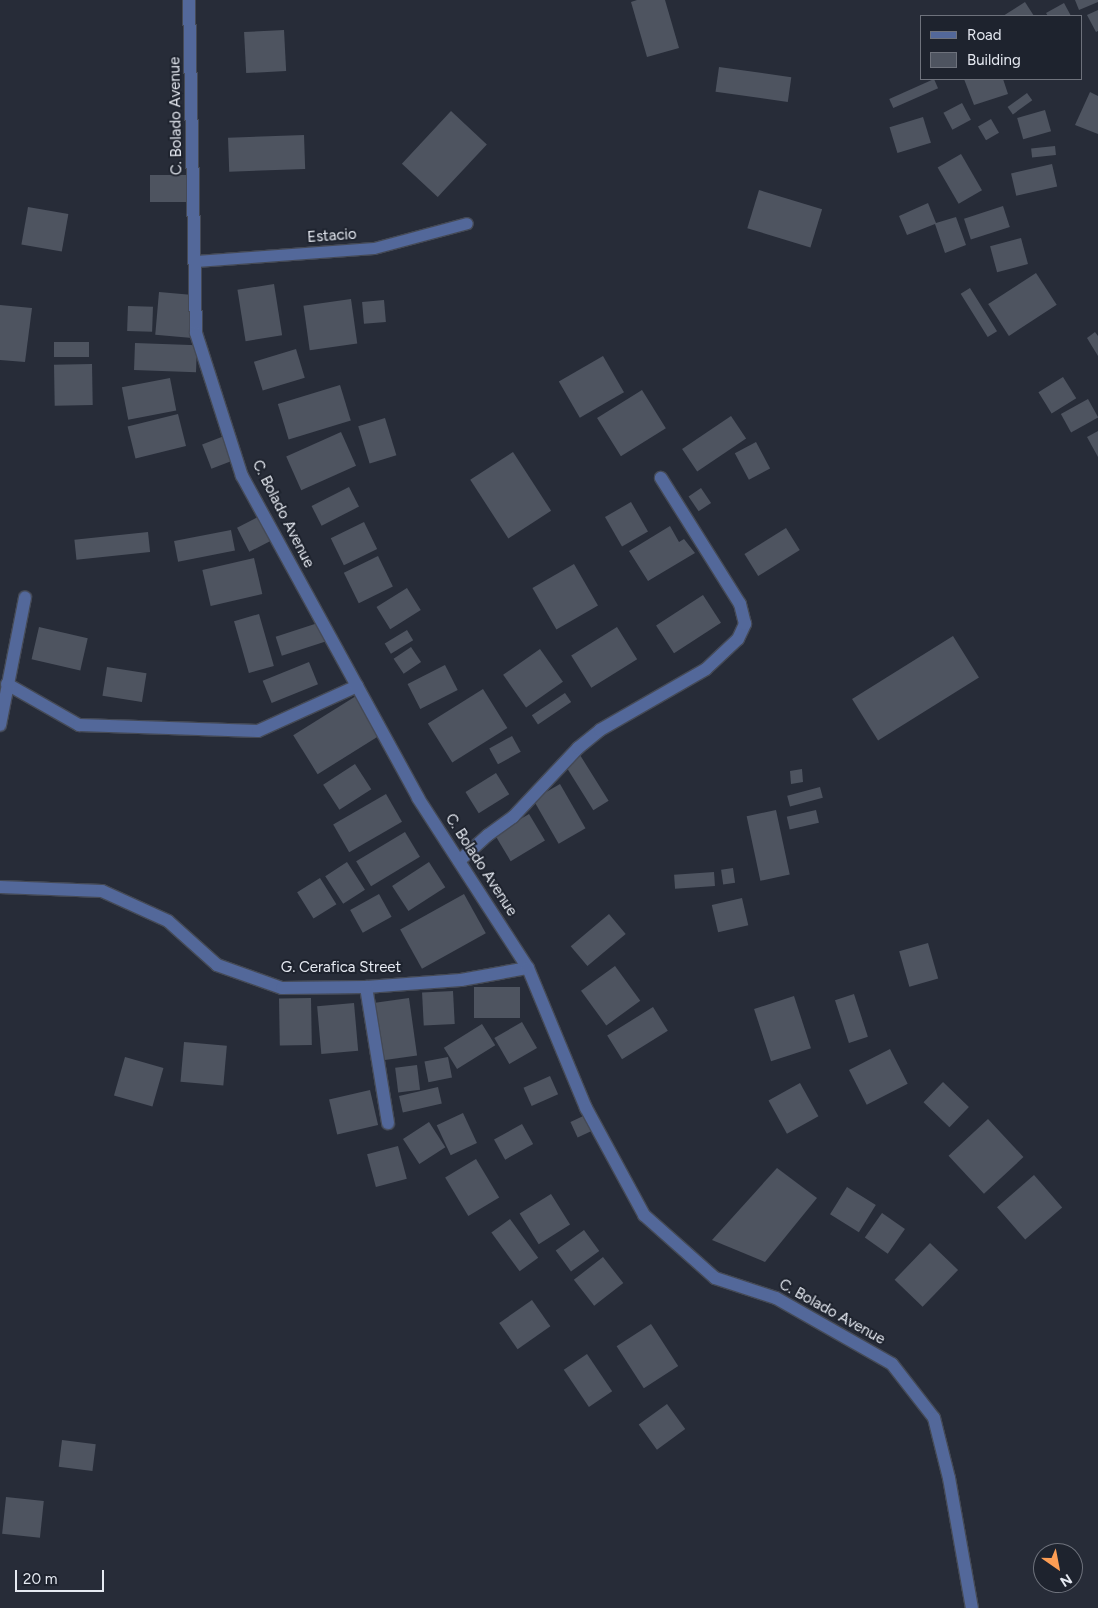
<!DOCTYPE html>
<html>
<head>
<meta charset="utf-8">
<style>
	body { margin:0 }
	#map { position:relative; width:1098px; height:1608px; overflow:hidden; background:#272c38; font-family:Figtree,sans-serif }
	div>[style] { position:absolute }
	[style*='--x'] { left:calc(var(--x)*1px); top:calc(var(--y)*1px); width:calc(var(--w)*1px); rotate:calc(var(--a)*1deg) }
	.building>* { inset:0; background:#4e5460; transform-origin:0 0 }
	.roads { filter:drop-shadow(1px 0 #454a56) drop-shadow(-1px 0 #454a56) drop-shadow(0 1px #454a56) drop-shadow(0 -1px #454a56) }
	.service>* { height:11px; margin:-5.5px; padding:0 5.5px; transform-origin:5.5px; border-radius:5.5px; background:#53689a }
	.minor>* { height:12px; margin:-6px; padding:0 6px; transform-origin:6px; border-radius:6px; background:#53689a }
	.tertiary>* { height:12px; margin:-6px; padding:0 6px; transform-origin:6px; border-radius:6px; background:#53689a }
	span { translate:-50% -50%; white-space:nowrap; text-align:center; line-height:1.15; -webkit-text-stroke:4px #1e232e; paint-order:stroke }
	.street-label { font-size:15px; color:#e5e9f1 }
	.legend { position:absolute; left:920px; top:15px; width:162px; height:65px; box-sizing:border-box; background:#1e232e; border:1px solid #6e727c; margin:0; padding:6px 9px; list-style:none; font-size:15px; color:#e5e9f1 }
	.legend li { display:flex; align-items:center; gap:10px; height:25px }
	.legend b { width:25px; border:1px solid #6e727c }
	.north { position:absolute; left:1033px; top:1543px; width:50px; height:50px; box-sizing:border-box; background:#1e232e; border:1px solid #6e727c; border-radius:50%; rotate:147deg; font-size:14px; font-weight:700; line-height:20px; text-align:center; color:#e5e9f1 }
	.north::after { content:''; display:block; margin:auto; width:18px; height:22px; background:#fc9d54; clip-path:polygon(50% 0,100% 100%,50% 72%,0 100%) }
	.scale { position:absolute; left:15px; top:1570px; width:89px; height:22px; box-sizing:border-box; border:2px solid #e5e9f1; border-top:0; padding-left:6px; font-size:15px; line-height:18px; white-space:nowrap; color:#e5e9f1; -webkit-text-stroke:4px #1e232e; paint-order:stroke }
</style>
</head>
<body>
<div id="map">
	<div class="building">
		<div style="clip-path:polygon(637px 0,665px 0,679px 48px,647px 57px,631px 2px)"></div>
		<div style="clip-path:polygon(1075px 0,1098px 0,1098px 2px,1079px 10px)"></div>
		<div style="clip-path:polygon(1025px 2px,1034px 16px,1003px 16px)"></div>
		<div style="clip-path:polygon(1064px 3px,1071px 16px,1048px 16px,1046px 13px)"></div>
		<div style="clip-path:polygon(1098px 10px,1098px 31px,1096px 32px,1087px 15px)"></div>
		<div style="left:284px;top:30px;width:41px;height:40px;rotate:87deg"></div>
		<div style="left:719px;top:67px;width:73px;height:25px;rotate:8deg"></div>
		<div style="left:934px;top:79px;width:10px;height:49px;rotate:66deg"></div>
		<div style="clip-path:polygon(964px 79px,1003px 79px,1008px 94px,974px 105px)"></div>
		<div style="clip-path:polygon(1090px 92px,1098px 96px,1098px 134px,1075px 125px)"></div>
		<div style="left:1027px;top:93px;width:9px;height:24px;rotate:54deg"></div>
		<div style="left:962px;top:103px;width:19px;height:21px;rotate:62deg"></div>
		<div style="left:1045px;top:110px;width:22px;height:29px;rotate:74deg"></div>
		<div style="left:451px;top:111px;width:49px;height:72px;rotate:43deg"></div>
		<div style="left:923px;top:117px;width:27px;height:35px;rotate:73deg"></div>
		<div style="left:991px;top:119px;width:16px;height:15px;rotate:60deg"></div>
		<div style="left:304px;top:135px;width:34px;height:76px;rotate:88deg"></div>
		<div style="left:1055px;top:146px;width:9px;height:24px;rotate:84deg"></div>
		<div style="left:961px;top:154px;width:42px;height:27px;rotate:60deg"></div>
		<div style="left:1052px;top:164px;width:23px;height:42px;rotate:77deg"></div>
		<div style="left:150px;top:175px;width:39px;height:27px"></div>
		<div style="left:759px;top:190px;width:66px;height:40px;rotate:17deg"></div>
		<div style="clip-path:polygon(928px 203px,936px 223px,956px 217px,966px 245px,945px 253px,935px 224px,907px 235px,899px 216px)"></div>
		<div style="left:1003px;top:206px;width:22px;height:41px;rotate:72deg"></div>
		<div style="left:28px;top:207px;width:41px;height:38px;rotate:10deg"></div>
		<div style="left:1021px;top:238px;width:27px;height:32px;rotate:75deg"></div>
		<div style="left:1036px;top:273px;width:38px;height:57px;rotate:57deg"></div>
		<div style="left:274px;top:284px;width:52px;height:37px;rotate:81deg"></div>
		<div style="left:970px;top:288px;width:51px;height:11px;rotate:58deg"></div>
		<div style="left:159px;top:292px;width:37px;height:43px;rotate:5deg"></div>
		<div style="left:351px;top:299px;width:45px;height:48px;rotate:82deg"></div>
		<div style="left:384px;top:300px;width:22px;height:22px;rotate:85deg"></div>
		<div style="clip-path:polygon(0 305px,32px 308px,25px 362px,0 360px)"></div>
		<div style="left:128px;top:306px;width:25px;height:25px;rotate:2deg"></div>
		<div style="clip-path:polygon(1095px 332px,1098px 336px,1098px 356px,1087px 338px)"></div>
		<div style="left:89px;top:342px;width:15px;height:35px;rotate:90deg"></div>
		<div style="left:135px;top:343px;width:62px;height:27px;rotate:2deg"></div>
		<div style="left:296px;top:349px;width:30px;height:44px;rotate:73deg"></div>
		<div style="left:603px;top:356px;width:42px;height:51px;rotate:60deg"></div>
		<div style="left:92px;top:364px;width:41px;height:38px;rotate:89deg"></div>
		<div style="left:1063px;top:377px;width:25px;height:29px;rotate:58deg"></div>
		<div style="left:170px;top:378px;width:33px;height:49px;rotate:79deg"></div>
		<div style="left:340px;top:385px;width:37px;height:65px;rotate:73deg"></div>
		<div style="left:642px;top:390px;width:45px;height:53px;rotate:58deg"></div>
		<div style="left:1088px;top:399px;width:21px;height:31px;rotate:61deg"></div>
		<div style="left:178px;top:414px;width:33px;height:52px;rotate:76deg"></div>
		<div style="left:731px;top:416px;width:27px;height:59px;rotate:56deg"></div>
		<div style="left:385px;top:418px;width:39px;height:28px;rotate:73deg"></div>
		<div style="clip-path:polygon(1098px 431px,1098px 457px,1087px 437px)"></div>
		<div style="left:341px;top:432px;width:37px;height:60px;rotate:66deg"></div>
		<div style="left:232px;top:433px;width:26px;height:32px;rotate:69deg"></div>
		<div style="left:756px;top:442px;width:30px;height:24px;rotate:62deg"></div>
		<div style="left:513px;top:452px;width:70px;height:51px;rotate:57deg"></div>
		<div style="left:349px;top:487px;width:22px;height:42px;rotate:63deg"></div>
		<div style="left:701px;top:488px;width:18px;height:15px;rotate:56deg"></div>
		<div style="left:631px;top:502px;width:34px;height:30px;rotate:60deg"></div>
		<div style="left:262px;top:515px;width:27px;height:28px;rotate:63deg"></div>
		<div style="left:364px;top:522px;width:30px;height:37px;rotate:64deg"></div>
		<div style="clip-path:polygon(670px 526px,679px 542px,684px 539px,695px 553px,648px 581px,629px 551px)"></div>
		<div style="left:786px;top:528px;width:26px;height:49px;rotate:58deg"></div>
		<div style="left:231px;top:530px;width:21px;height:58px;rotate:79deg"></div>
		<div style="left:148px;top:532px;width:20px;height:74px;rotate:84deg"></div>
		<div style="left:378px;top:556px;width:34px;height:38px;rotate:64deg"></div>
		<div style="left:254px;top:558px;width:37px;height:53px;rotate:77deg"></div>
		<div style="left:574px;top:564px;width:48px;height:48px;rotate:60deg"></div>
		<div style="left:407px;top:588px;width:26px;height:36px;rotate:58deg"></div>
		<div style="left:703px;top:595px;width:33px;height:56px;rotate:57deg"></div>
		<div style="left:259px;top:614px;width:54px;height:26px;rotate:74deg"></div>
		<div style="left:327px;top:620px;width:20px;height:54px;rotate:72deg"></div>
		<div style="left:39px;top:627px;width:50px;height:33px;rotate:13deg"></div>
		<div style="left:617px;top:627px;width:38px;height:54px;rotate:58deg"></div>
		<div style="left:407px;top:630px;width:12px;height:26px;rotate:59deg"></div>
		<div style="left:953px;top:636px;width:49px;height:119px;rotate:58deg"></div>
		<div style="left:411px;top:647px;width:18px;height:21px;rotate:56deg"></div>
		<div style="left:540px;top:649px;width:40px;height:45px;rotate:55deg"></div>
		<div style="left:309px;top:662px;width:24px;height:50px;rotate:68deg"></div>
		<div style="left:445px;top:665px;width:28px;height:42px;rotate:63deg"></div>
		<div style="left:107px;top:667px;width:40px;height:29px;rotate:9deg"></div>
		<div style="left:483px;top:689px;width:46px;height:65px;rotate:58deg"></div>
		<div style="left:565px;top:693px;width:11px;height:40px;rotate:56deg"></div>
		<div style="left:356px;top:696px;width:46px;height:74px;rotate:58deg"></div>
		<div style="left:512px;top:736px;width:18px;height:26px;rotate:61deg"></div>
		<div style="left:580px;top:755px;width:54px;height:18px;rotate:58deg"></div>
		<div style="left:355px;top:764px;width:30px;height:38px;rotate:57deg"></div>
		<div style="clip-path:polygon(802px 769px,803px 782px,791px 784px,790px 771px)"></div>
		<div style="left:496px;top:773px;width:25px;height:36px;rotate:58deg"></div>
		<div style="left:560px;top:784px;width:51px;height:31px;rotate:60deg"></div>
		<div style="left:820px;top:787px;width:11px;height:34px;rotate:75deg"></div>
		<div style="left:386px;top:794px;width:32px;height:61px;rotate:60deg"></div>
		<div style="left:776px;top:810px;width:66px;height:30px;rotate:78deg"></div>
		<div style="left:816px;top:810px;width:13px;height:30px;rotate:77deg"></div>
		<div style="left:529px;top:814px;width:31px;height:40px;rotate:59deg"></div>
		<div style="left:405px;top:832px;width:29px;height:57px;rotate:59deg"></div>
		<div style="left:347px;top:862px;width:33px;height:26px;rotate:57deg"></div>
		<div style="left:429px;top:862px;width:30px;height:44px;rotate:57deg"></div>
		<div style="left:733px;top:868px;width:15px;height:12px;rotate:82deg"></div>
		<div style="left:714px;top:872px;width:14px;height:40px;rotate:86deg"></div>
		<div style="left:320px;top:878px;width:31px;height:27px;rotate:58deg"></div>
		<div style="left:379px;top:894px;width:26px;height:33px;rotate:61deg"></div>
		<div style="left:464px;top:894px;width:45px;height:73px;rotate:61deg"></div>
		<div style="left:742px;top:898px;width:28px;height:31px;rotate:77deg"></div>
		<div style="left:609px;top:914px;width:26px;height:50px;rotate:50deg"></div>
		<div style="left:928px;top:943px;width:37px;height:30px;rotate:74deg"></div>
		<div style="left:615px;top:966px;width:43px;height:42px;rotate:54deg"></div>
		<div style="left:474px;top:987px;width:46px;height:31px"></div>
		<div style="left:453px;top:991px;width:33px;height:31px;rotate:87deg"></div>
		<div style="left:854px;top:994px;width:45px;height:20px;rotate:72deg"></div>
		<div style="left:794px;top:996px;width:55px;height:42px;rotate:72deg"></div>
		<div style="left:311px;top:998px;width:47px;height:32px;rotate:89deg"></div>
		<div style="left:409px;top:998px;width:58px;height:36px;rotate:82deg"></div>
		<div style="left:354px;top:1003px;width:48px;height:37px;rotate:85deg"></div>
		<div style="left:653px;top:1007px;width:28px;height:54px;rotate:58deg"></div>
		<div style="left:522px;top:1022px;width:30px;height:32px;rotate:60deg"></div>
		<div style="left:482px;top:1024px;width:25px;height:45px;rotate:58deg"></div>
		<div style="left:184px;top:1042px;width:43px;height:40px;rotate:5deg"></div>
		<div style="left:890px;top:1049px;width:39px;height:46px;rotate:63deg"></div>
		<div style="left:125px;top:1057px;width:40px;height:40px;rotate:16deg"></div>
		<div style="left:448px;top:1057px;width:21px;height:24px;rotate:79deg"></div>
		<div style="left:417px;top:1065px;width:25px;height:22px;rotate:83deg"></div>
		<div style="left:550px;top:1076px;width:20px;height:29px;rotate:66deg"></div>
		<div style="left:943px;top:1082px;width:36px;height:28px;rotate:44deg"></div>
		<div style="left:800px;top:1083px;width:38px;height:36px;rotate:61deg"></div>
		<div style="left:438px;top:1087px;width:17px;height:40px;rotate:77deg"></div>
		<div style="left:370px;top:1090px;width:36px;height:42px;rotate:77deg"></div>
		<div style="left:594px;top:1111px;width:17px;height:26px;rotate:65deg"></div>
		<div style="left:463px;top:1113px;width:33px;height:29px;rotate:65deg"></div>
		<div style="left:988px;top:1119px;width:52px;height:54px;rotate:47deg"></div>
		<div style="left:429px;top:1122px;width:30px;height:31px;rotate:57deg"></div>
		<div style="left:522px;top:1124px;width:23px;height:32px;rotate:61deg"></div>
		<div style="left:398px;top:1146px;width:34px;height:32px;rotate:75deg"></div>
		<div style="left:476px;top:1159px;width:45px;height:36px;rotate:59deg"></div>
		<div style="clip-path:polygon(777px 1168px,817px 1198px,765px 1262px,712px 1240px)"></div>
		<div style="left:1034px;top:1175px;width:43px;height:49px;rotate:49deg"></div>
		<div style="left:847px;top:1187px;width:34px;height:32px;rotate:32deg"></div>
		<div style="left:551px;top:1194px;width:36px;height:37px;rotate:58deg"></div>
		<div style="left:882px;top:1213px;width:28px;height:30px;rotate:35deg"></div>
		<div style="left:510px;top:1219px;width:48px;height:23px;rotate:54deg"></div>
		<div style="left:584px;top:1230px;width:26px;height:35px;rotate:54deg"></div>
		<div style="left:930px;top:1243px;width:39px;height:51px;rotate:44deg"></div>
		<div style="left:603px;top:1257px;width:33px;height:37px;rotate:52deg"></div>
		<div style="left:532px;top:1300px;width:32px;height:40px;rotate:55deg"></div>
		<div style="left:651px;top:1324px;width:50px;height:41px;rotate:57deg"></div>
		<div style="left:587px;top:1354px;width:45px;height:28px;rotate:56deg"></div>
		<div style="left:667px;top:1404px;width:31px;height:35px;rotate:54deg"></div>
		<div style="left:62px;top:1440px;width:34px;height:27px;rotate:7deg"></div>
		<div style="left:6px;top:1497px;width:38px;height:37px;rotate:6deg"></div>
	</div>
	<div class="roads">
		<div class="service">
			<div style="--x:196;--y:261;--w:178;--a:-4.2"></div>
			<div style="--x:374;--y:248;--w:96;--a:-15"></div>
		</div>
		<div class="minor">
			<div style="--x:7;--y:684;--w:83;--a:29.7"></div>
			<div style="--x:79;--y:725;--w:179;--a:1.9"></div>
			<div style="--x:258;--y:731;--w:109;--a:-24.4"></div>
			<div style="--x:0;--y:725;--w:130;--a:-78.9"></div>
			<div style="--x:459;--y:861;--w:39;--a:-42"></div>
			<div style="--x:488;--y:835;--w:31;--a:-36"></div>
			<div style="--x:513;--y:817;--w:95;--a:-46.7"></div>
			<div style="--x:578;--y:748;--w:28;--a:-39"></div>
			<div style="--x:600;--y:730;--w:122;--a:-29.9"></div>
			<div style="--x:706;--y:669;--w:44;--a:-43.2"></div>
			<div style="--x:738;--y:639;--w:17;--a:-65"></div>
			<div style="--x:745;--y:624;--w:21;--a:-104"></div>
			<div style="--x:740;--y:604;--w:149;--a:-122.1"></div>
			<div style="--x:0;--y:887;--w:102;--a:2.2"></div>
			<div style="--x:102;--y:891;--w:72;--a:24.4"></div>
			<div style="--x:168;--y:921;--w:66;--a:41.9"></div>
			<div style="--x:217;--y:965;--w:69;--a:19.5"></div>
			<div style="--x:282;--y:988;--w:84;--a:-0.7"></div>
			<div style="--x:366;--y:987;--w:95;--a:-4.2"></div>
			<div style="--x:461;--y:980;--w:68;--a:-10.2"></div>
			<div style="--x:366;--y:987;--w:138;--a:80.8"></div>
		</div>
		<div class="tertiary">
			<div style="--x:189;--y:0;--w:333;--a:88.8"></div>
			<div style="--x:196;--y:333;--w:150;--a:72.2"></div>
			<div style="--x:242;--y:476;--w:367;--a:61.3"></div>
			<div style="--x:418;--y:798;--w:202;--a:57.1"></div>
			<div style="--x:528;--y:968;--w:152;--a:67.5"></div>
			<div style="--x:586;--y:1108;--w:122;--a:61.5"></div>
			<div style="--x:644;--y:1215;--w:95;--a:41.6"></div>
			<div style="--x:715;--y:1278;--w:64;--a:18.2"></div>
			<div style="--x:776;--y:1298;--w:133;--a:29.6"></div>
			<div style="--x:892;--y:1364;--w:68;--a:52.1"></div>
			<div style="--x:934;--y:1418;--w:62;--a:76"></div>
			<div style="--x:949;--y:1478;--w:132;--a:80"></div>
		</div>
	</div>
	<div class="street-label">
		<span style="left:176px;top:116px;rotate:-91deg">C. Bolado Avenue</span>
		<span style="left:332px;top:236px;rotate:-4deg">Estacio</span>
		<span style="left:283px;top:514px;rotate:63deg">C. Bolado Avenue</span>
		<span style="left:481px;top:865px;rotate:57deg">C. Bolado Avenue</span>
		<span style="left:341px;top:968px">G. Cerafica Street</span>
		<span style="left:832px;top:1312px;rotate:29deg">C. Bolado Avenue</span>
	</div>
	<ul class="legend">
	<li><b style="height:6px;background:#53689a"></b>Road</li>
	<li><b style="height:14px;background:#4e5460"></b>Building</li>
	</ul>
	<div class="north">N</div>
	<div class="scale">20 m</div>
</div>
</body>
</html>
